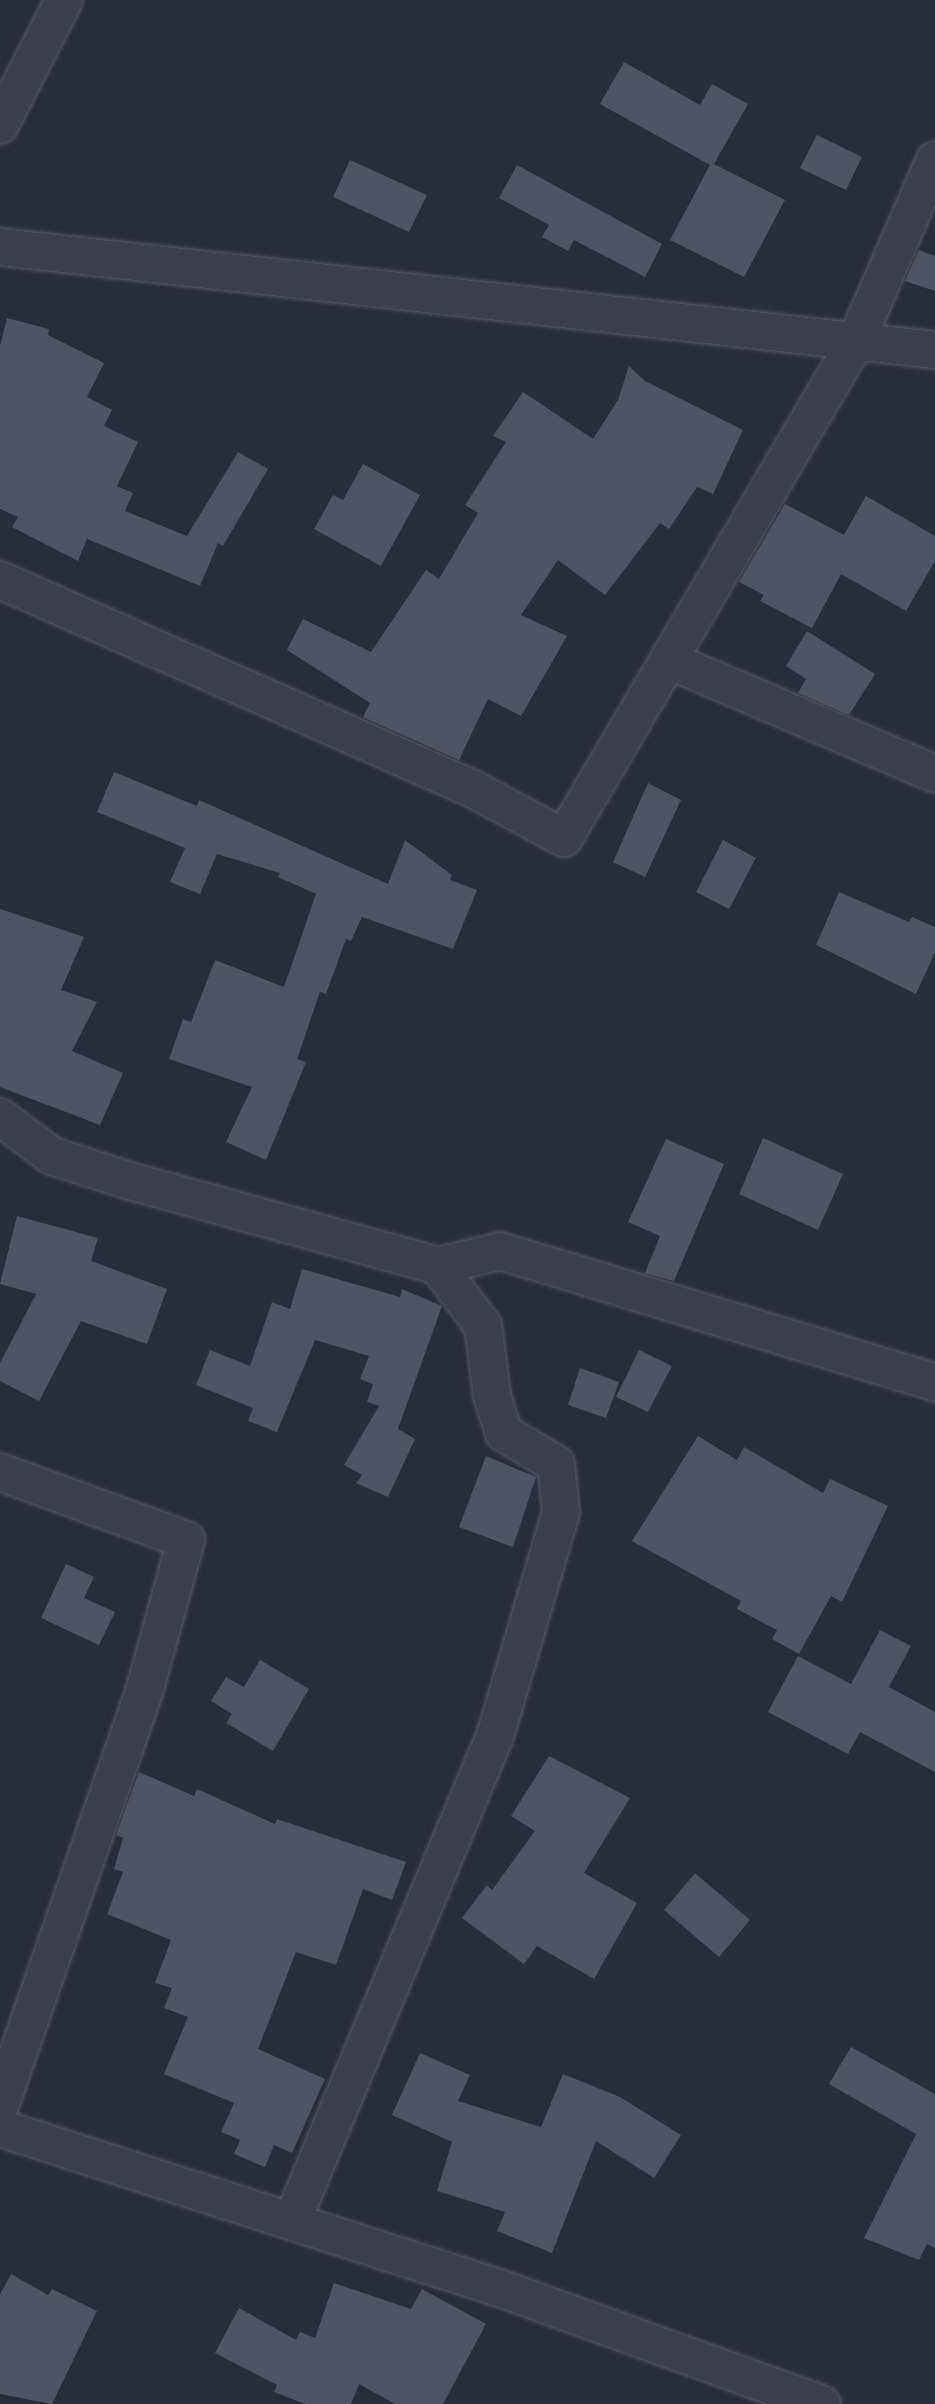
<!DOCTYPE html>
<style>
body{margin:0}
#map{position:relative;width:935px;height:2404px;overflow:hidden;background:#262d3c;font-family:"DejaVu Sans",sans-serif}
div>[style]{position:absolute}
.building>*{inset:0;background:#4c5565}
.roads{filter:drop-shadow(0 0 2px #555b67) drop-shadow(0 0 2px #555b67)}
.minor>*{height:36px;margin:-18px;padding:0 18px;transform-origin:18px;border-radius:18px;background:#3a404c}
span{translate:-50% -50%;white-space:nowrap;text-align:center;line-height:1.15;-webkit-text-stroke:8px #1f2531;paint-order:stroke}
</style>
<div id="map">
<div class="building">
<i style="clip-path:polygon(624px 62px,700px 105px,712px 84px,748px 104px,714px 164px,785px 200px,744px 277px,670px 240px,710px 165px,600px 104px)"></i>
<i style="clip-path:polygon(817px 135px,862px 157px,846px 190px,800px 168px)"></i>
<i style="clip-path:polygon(350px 160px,427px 195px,409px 232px,333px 197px)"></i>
<i style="clip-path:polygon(517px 165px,662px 244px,645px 277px,574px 240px,568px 251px,542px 237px,549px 225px,499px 198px)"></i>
<i style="clip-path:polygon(919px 250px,935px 256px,935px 291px,905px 281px)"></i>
<i style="clip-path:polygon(7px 318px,49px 329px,48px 335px,104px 363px,87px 397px,112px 410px,104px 426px,138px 442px,117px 486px,133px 493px,125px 511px,187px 536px,238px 452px,268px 469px,223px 546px,218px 543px,200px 586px,87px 539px,78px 561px,12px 527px,18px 517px,0 509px,0 346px)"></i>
<i style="clip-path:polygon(629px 366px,645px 381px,743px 430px,713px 494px,697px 487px,669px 529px,660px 523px,605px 595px,558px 560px,521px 615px,567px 636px,521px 716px,488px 699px,459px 760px,363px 717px,370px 703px,287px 650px,303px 619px,371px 652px,426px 570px,439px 579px,478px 513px,465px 505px,506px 442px,493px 436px,523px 392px,593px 439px,618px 400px)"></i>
<i style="clip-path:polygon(363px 464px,420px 495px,381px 566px,314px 529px,333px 495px,343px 500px)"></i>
<i style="clip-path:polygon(866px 496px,935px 536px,935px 561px,906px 611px,841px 574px,812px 628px,760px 601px,764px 595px,739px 582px,785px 504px,844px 535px)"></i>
<i style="clip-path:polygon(807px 631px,875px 674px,849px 715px,798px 693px,806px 679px,786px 666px)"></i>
<i style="clip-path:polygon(114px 772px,197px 806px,199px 800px,388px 884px,405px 840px,452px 875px,450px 880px,477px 890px,453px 949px,362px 917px,351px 941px,346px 939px,326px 994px,320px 992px,297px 1059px,306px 1062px,266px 1160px,226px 1142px,252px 1087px,169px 1059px,183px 1019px,191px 1022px,215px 960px,284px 987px,316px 894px,278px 877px,280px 873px,217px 854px,200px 894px,170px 882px,185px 848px,97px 812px)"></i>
<i style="clip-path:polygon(648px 783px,681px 800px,645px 877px,613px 862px)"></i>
<i style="clip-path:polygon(723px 840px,756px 858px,729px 909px,696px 892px)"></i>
<i style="clip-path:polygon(839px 892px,909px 922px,912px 917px,935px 927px,935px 952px,916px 994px,816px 945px)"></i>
<i style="clip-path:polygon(0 909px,84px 937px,61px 990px,97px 1002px,72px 1051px,123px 1073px,100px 1125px,0 1087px)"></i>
<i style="clip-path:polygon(763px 1138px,843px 1174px,818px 1230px,739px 1194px)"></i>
<i style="clip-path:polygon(666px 1139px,724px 1164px,674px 1281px,645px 1273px,660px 1236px,628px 1222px)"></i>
<i style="clip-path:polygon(17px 1216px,98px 1238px,91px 1261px,167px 1289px,147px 1344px,81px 1321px,39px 1401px,0 1381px,0 1363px,36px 1294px,0 1284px)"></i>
<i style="clip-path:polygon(302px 1269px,400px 1297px,402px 1289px,442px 1306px,398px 1429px,415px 1439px,388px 1497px,356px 1483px,362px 1475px,344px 1465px,379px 1406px,367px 1402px,373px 1384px,360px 1379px,369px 1356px,315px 1340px,277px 1432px,248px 1421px,253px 1408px,196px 1385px,210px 1350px,250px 1366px,272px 1302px,290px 1309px)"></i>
<i style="clip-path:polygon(639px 1350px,672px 1366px,648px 1412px,616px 1397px)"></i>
<i style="clip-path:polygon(580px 1368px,619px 1382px,606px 1418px,568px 1405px)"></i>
<i style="clip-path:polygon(698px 1436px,737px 1460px,744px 1447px,823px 1493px,830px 1479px,888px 1506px,842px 1602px,831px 1596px,799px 1654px,772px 1639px,777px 1630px,737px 1609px,741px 1601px,632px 1541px)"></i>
<i style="clip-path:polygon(486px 1456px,536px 1477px,513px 1547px,459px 1527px)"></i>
<i style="clip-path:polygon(66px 1564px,94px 1577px,84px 1598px,115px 1612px,99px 1645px,41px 1618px)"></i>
<i style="clip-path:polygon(880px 1630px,911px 1646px,889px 1687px,935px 1712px,935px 1772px,860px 1732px,848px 1754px,768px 1712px,798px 1656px,851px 1684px)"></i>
<i style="clip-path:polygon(260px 1660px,309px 1689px,273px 1751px,226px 1723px,232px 1714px,211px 1701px,226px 1677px,244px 1687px)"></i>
<i style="clip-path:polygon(549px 1756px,630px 1798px,584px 1873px,637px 1903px,594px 1979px,537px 1946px,524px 1964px,462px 1918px,487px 1885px,492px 1890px,535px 1831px,511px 1816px)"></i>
<i style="clip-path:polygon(139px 1772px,194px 1796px,197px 1789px,275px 1824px,277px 1819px,406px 1862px,392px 1900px,363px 1889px,336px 1965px,296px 1952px,258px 2049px,325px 2079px,292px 2153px,274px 2145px,265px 2167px,234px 2154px,240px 2140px,221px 2132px,234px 2103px,164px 2074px,188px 2017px,164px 2008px,172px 1988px,155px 1983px,171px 1940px,107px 1914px,123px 1872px,114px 1869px,123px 1838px,116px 1835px)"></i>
<i style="clip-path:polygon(695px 1873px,750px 1920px,719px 1957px,664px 1910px)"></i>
<i style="clip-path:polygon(851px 2047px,935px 2094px,935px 2248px,927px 2244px,919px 2260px,864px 2238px,916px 2134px,829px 2084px)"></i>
<i style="clip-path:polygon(420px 2053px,470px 2075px,458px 2101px,541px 2127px,563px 2074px,620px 2097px,681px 2135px,654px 2178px,596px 2141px,552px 2253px,497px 2231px,505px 2212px,437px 2191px,452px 2142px,392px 2115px)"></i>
<i style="clip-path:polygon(11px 2274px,48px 2295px,52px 2289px,97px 2311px,52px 2404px,0 2394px,0 2294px)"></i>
<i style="clip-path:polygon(334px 2283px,411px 2309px,422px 2289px,486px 2324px,443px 2404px,395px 2404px,359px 2384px,351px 2404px,305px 2404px,274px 2392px,277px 2385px,215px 2353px,239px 2308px,296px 2340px,300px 2332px,315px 2338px)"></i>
</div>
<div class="roads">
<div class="minor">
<i style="left:0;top:125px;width:140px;rotate:-62.9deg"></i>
<i style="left:0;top:247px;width:941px;rotate:6.29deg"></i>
<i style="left:0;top:580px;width:517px;rotate:23.84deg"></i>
<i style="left:473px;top:789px;width:103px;rotate:28.3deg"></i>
<i style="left:564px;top:838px;width:579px;rotate:-59.58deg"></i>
<i style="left:857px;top:339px;width:195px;rotate:-66.5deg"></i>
<i style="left:668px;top:660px;width:290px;rotate:23.1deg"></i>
<i style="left:0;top:1117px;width:65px;rotate:36.9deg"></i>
<i style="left:52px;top:1156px;width:82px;rotate:17.8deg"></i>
<i style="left:130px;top:1181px;width:320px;rotate:15.4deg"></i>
<i style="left:438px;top:1266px;width:64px;rotate:-13.6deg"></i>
<i style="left:500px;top:1251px;width:454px;rotate:16.8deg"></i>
<i style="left:0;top:1472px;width:198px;rotate:20.1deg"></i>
<i style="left:186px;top:1540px;width:155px;rotate:105.4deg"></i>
<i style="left:145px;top:1689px;width:441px;rotate:109.2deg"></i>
<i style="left:0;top:2128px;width:524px;rotate:17.78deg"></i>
<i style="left:499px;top:2288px;width:343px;rotate:19.8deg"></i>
<i style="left:292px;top:2221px;width:529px;rotate:-67.31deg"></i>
<i style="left:496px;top:1733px;width:230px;rotate:-73.6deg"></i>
<i style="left:561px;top:1512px;width:48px;rotate:-95.9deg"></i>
<i style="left:556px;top:1464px;width:61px;rotate:-149.2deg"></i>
<i style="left:504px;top:1433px;width:40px;rotate:-108deg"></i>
<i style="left:492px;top:1395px;width:70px;rotate:-97.4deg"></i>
<i style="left:483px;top:1326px;width:75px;rotate:-126.9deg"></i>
</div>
</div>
</div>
